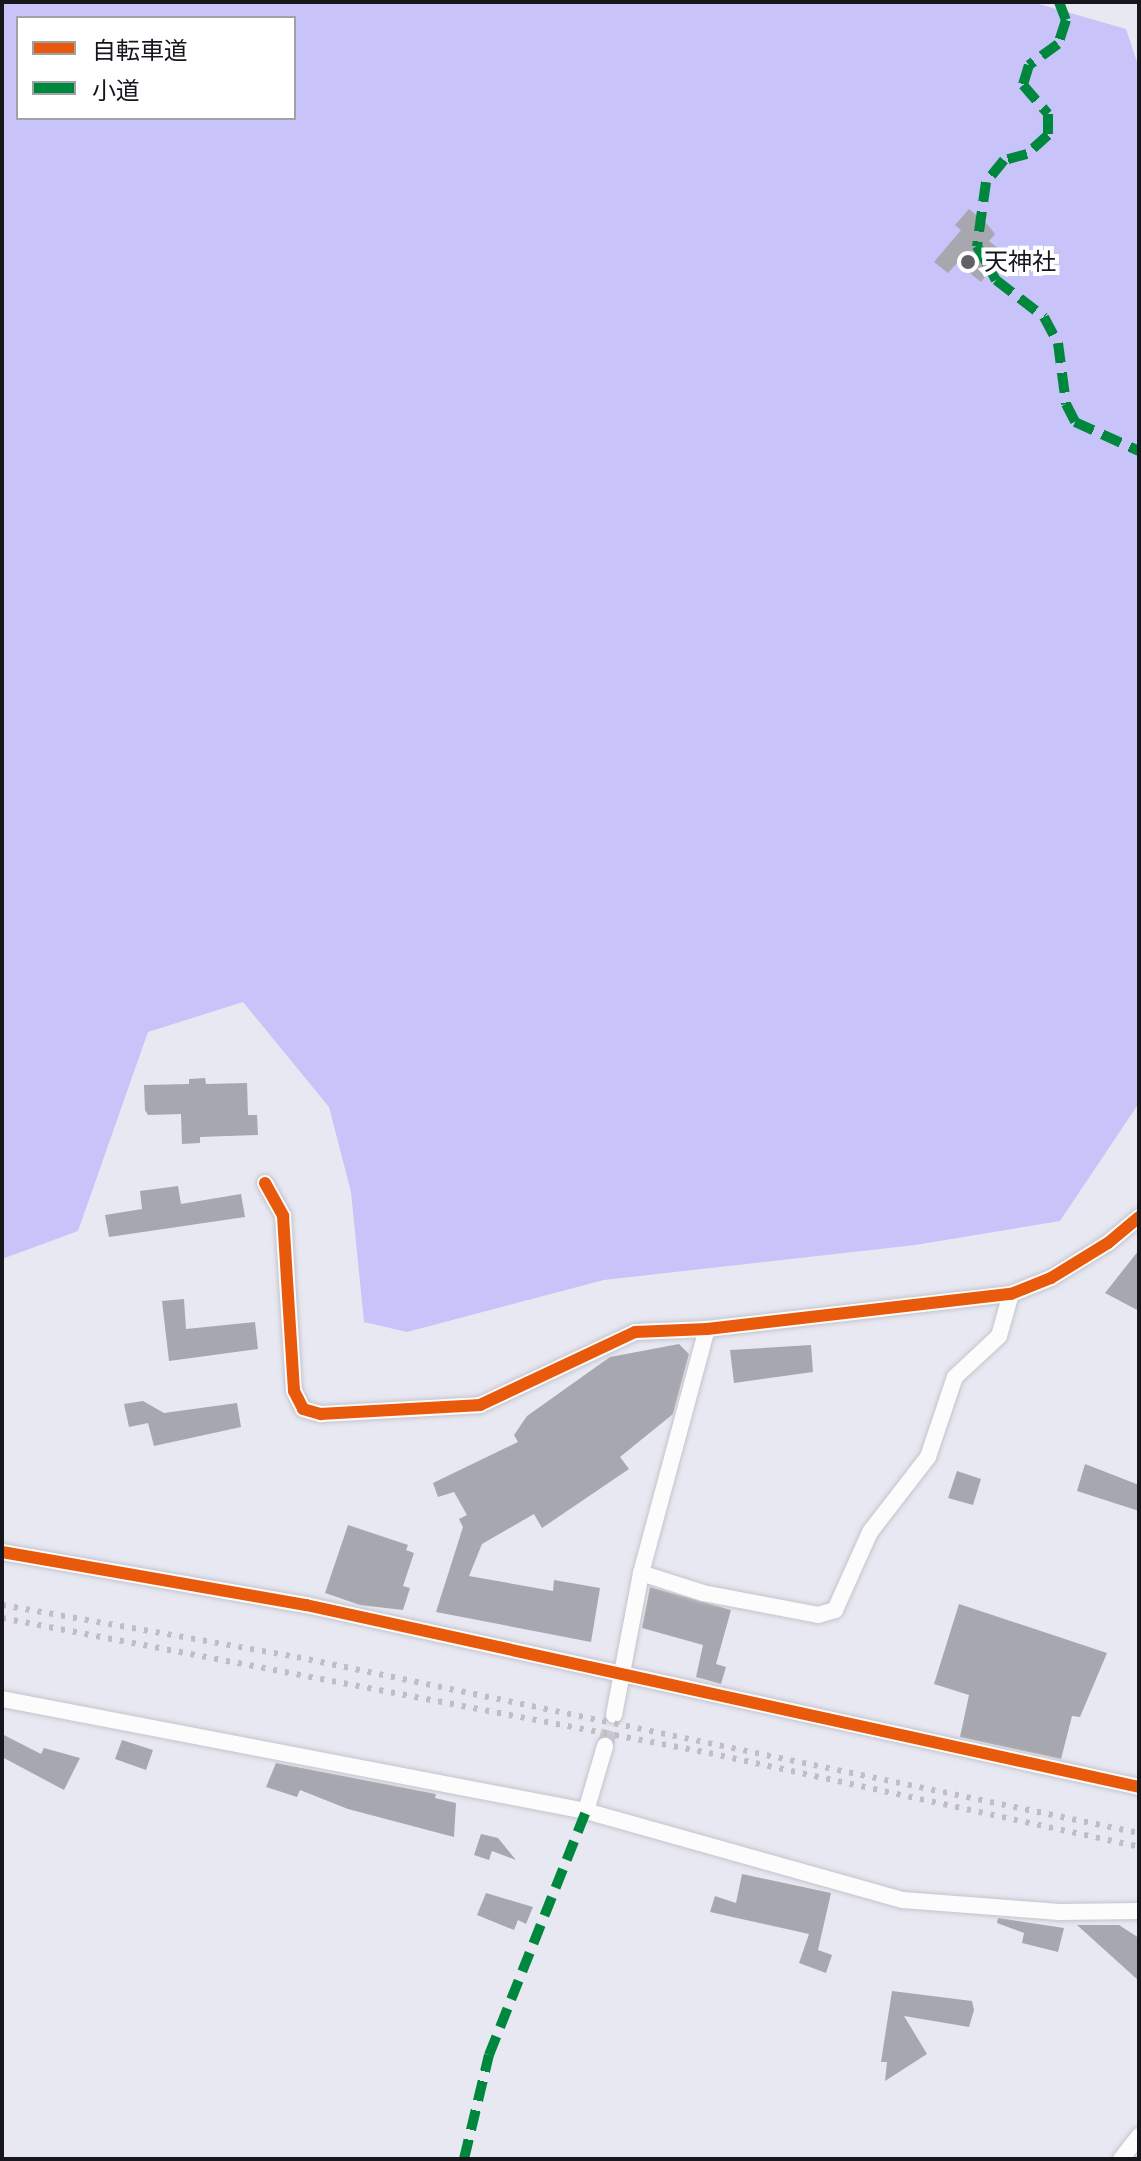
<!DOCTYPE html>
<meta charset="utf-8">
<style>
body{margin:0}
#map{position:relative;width:1141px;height:2161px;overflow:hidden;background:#e8e8f3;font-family:"Public Sans","Noto Sans JP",sans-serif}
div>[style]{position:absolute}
.forest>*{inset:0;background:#c8c3f9}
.building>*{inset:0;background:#a7a7af}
.minor-tunnel>*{height:16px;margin-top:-8px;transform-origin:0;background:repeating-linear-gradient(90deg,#c9c8d3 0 16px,transparent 0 24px)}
.roads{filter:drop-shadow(0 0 2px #c4c4cc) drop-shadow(0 0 2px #c4c4cc)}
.minor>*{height:16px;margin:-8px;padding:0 8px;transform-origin:8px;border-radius:8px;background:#fcfcfd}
.rail>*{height:6px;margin-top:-3px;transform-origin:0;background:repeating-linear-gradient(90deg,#bfbfc2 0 4px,transparent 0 12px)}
.quiet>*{height:10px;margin-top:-5px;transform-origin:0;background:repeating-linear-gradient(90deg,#00873e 0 20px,transparent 0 30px)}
.cycleway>*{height:12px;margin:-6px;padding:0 6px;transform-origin:6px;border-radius:6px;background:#e8590c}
.dots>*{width:22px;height:22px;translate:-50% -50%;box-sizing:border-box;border:4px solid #fff;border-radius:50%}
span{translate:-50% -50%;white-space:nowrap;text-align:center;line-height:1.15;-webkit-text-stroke:8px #fff;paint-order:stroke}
.poi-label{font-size:24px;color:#17161d}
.left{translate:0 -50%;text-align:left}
.frame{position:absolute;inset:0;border:4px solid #17161d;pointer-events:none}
.legend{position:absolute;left:16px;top:16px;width:280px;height:104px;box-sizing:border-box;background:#fff;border:2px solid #a2a2a5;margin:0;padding:10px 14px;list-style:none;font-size:24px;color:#17161d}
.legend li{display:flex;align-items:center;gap:16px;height:40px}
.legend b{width:40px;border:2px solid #a2a2a5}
</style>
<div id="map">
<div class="forest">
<i style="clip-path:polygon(evenodd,2px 2px,1032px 2px,1126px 29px,1139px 68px,1139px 1103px,1060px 1221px,915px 1245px,604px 1280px,407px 1332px,364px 1322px,351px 1192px,329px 1107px,243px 1002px,148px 1032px,78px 1231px,2px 1259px,2px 2px,18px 18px,294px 18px,294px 118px,18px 118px,18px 18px)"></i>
</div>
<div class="building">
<i style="clip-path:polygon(969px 209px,987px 224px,995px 234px,989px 241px,1004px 253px,981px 282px,957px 263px,948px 273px,934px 262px,961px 230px,955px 225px)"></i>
<i style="clip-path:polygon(205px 1078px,206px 1084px,247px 1083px,248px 1115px,257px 1115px,258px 1135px,200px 1137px,200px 1143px,182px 1144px,181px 1114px,148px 1115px,145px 1110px,144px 1085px,189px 1084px,189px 1079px)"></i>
<i style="clip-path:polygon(178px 1186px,181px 1204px,241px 1194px,245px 1217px,109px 1237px,105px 1215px,142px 1209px,140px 1191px)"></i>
<i style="clip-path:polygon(1139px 1250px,1139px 1311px,1105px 1293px)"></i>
<i style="clip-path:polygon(184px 1299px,186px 1329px,255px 1322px,258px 1349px,169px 1361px,162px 1301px)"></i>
<i style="clip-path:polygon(679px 1344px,689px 1354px,673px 1414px,620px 1457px,629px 1469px,542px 1528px,534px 1514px,482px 1544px,469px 1576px,553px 1591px,554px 1580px,600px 1588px,591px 1642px,436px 1612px,463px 1527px,459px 1519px,467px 1515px,454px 1492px,438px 1497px,433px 1483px,518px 1442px,514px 1435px,527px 1416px,610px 1357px)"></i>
<i style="clip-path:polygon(811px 1345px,813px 1372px,734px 1383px,730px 1350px)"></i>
<i style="clip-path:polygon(143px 1401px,164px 1413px,237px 1403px,241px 1427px,154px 1446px,148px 1423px,129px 1427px,124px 1404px)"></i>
<i style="clip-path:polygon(1085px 1464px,1139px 1485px,1139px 1511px,1077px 1491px)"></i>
<i style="clip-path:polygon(957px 1471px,981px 1479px,973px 1505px,948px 1498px)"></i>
<i style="clip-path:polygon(348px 1525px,408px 1545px,406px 1550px,414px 1553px,403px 1586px,410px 1588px,403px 1610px,360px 1605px,325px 1593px)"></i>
<i style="clip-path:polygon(650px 1587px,731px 1610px,716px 1664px,726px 1667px,721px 1684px,696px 1677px,703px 1645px,642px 1628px)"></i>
<i style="clip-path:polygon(959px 1604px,1107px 1653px,1080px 1717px,1072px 1716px,1061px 1759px,960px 1737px,969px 1695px,934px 1684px)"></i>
<i style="clip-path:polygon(2px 1734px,41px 1754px,44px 1748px,80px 1758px,64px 1790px,2px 1757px)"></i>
<i style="clip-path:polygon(122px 1740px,153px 1750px,146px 1770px,115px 1759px)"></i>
<i style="clip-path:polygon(276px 1763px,436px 1794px,435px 1798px,456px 1803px,454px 1837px,348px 1809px,300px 1790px,297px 1797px,266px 1787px)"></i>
<i style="clip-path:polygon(481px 1834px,498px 1838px,516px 1860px,492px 1851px,489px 1860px,474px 1855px)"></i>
<i style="clip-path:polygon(742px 1874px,831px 1893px,818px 1950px,832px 1955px,826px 1973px,799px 1963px,809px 1934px,710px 1912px,715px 1896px,736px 1903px)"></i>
<i style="clip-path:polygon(486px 1893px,533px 1907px,526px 1924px,518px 1920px,514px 1930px,477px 1915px)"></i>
<i style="clip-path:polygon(998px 1918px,1064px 1928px,1058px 1952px,1022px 1943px,1024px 1933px,997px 1923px)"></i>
<i style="clip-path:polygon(1077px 1925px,1119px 1925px,1139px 1938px,1139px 1981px)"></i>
<i style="clip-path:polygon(892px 1991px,972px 2001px,974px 2010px,969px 2027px,904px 2016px,927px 2054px,885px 2081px,887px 2062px,881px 2062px)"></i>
</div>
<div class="minor-tunnel">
<i style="left:605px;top:1746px;width:32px;rotate:-74deg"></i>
</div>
<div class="roads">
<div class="minor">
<i style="left:265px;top:1183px;width:38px;rotate:61deg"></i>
<i style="left:283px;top:1216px;width:175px;rotate:86.4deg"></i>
<i style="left:294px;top:1391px;width:20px;rotate:63deg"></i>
<i style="left:303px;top:1409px;width:19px;rotate:16deg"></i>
<i style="left:321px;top:1414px;width:159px;rotate:-3.2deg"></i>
<i style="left:480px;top:1405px;width:171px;rotate:-25.2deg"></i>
<i style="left:635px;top:1332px;width:72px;rotate:-2.4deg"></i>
<i style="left:707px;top:1329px;width:306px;rotate:-6.6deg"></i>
<i style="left:1011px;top:1294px;width:43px;rotate:-21.8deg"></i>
<i style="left:1051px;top:1278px;width:67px;rotate:-31.6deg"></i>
<i style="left:1108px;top:1243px;width:40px;rotate:-40deg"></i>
<i style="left:2px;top:1552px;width:309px;rotate:9.9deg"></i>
<i style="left:306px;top:1605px;width:853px;rotate:12.32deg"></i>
<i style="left:641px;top:1573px;width:65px;rotate:17.9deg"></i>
<i style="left:703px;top:1593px;width:117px;rotate:10.8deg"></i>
<i style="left:818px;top:1615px;width:18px;rotate:-16deg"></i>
<i style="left:835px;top:1610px;width:85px;rotate:-65.8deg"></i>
<i style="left:870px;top:1532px;width:95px;rotate:-52.3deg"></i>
<i style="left:928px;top:1457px;width:84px;rotate:-71.4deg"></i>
<i style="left:955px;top:1377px;width:60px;rotate:-43deg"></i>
<i style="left:999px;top:1336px;width:44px;rotate:-74.1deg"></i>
<i style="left:2px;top:1699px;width:595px;rotate:10.86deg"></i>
<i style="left:586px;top:1811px;width:329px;rotate:15.7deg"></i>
<i style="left:903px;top:1900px;width:157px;rotate:4.4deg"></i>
<i style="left:1060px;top:1912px;width:79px;rotate:-0.7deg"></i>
<i style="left:614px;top:1715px;width:145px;rotate:-79.2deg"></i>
<i style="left:641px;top:1573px;width:253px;rotate:-74.9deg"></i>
<i style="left:586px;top:1811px;width:68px;rotate:-73.7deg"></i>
<i style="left:1121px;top:2159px;width:29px;rotate:-52deg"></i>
</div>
</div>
<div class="rail">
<i style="left:2px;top:1605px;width:300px;rotate:10deg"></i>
<i style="left:297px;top:1657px;width:860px;rotate:11.81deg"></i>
<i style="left:2px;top:1618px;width:720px;rotate:10.81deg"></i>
<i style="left:709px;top:1753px;width:440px;rotate:12.3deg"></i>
</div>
<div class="quiet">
<i style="left:1059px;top:2px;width:19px;rotate:69deg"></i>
<i style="left:1066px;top:20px;width:25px;rotate:108deg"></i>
<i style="left:1058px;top:44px;width:36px;rotate:144deg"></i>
<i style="left:1029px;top:65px;width:21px;rotate:107deg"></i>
<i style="left:1023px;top:85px;width:38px;rotate:49deg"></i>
<i style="left:1048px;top:114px;width:21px;rotate:90deg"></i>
<i style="left:1048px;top:135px;width:28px;rotate:138deg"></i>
<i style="left:1027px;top:154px;width:24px;rotate:165deg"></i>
<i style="left:1004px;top:160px;width:28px;rotate:129deg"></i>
<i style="left:986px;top:182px;width:65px;rotate:98deg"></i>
<i style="left:977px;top:246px;width:39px;rotate:61deg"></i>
<i style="left:996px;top:280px;width:61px;rotate:37.6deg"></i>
<i style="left:1044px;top:317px;width:30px;rotate:62deg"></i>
<i style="left:1058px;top:343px;width:62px;rotate:82.5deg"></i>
<i style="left:1066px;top:404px;width:20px;rotate:63deg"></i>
<i style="left:1075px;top:422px;width:70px;rotate:24.4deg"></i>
<i style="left:464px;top:2159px;width:107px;rotate:-76.5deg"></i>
<i style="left:489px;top:2055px;width:263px;rotate:-68.3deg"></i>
</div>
<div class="cycleway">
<i style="left:265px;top:1183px;width:38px;rotate:61deg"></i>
<i style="left:283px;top:1216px;width:175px;rotate:86.4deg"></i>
<i style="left:294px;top:1391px;width:20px;rotate:63deg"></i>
<i style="left:303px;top:1409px;width:19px;rotate:16deg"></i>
<i style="left:321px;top:1414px;width:159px;rotate:-3.2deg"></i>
<i style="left:480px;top:1405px;width:171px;rotate:-25.2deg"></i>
<i style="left:635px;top:1332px;width:72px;rotate:-2.4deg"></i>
<i style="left:707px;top:1329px;width:306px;rotate:-6.6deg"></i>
<i style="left:1011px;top:1294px;width:43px;rotate:-21.8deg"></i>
<i style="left:1051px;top:1278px;width:67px;rotate:-31.6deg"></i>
<i style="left:1108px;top:1243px;width:40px;rotate:-40deg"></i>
<i style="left:2px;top:1552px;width:309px;rotate:9.9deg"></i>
<i style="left:306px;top:1605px;width:853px;rotate:12.32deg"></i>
</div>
<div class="dots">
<i style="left:968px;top:262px;background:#606068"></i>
</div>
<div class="poi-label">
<span class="left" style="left:984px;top:262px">天神社</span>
</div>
<div class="frame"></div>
<ul class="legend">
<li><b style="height:10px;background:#e8590c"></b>自転車道</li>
<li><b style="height:10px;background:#00873e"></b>小道</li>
</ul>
</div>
